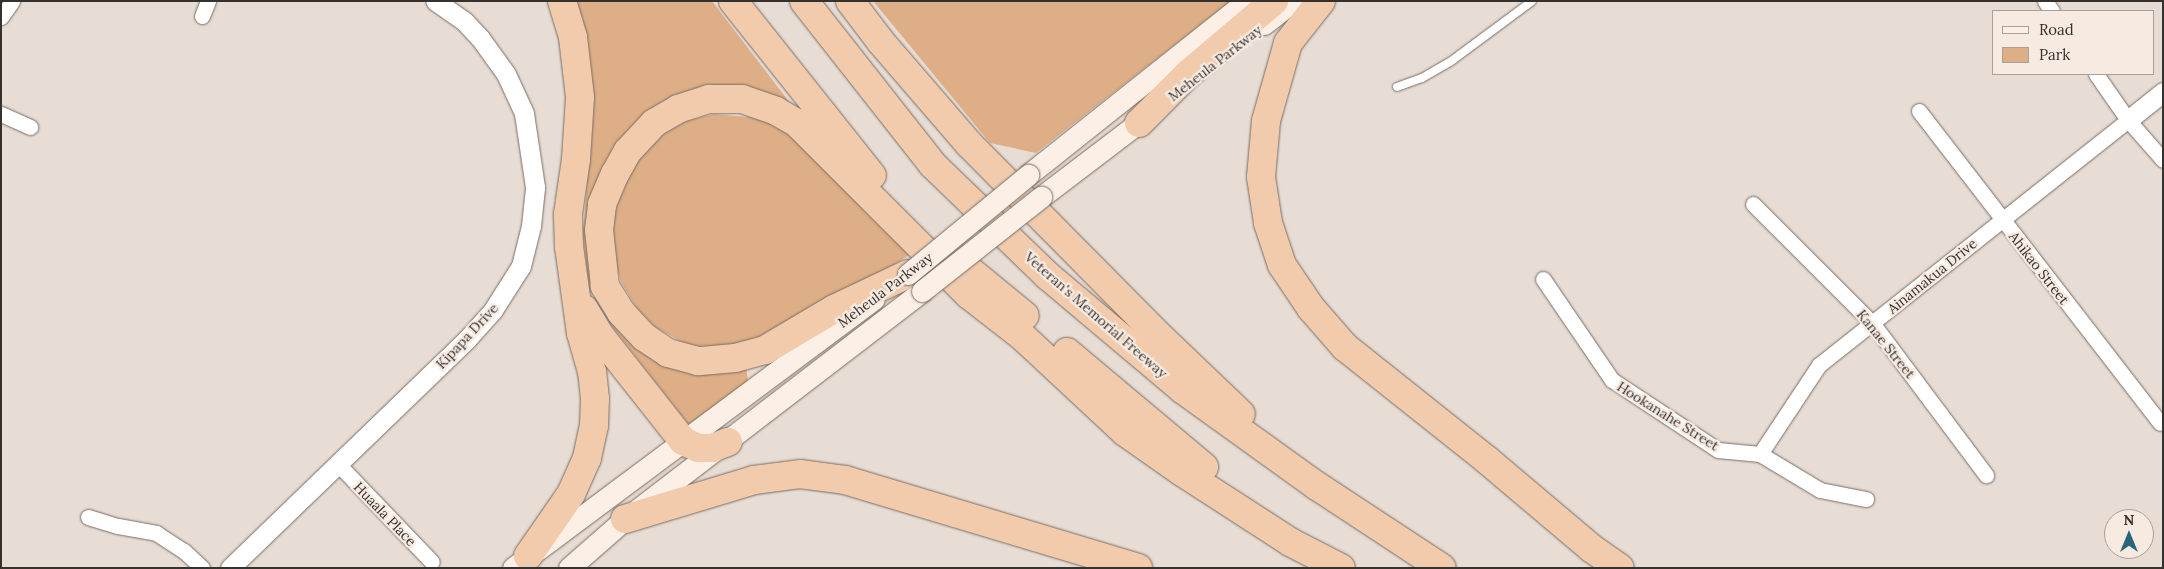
<!DOCTYPE html>
<style>
body{margin:0}
#map{position:relative;width:2164px;height:569px;overflow:hidden;background:#e8ddd4;font-family:Lora,serif}
div>[style]{position:absolute}
.green>*{inset:0;background:#deae86}
.roads{filter:drop-shadow(0 0 1px #776d65) drop-shadow(0 0 1px #776d65)}
.service>*{height:8px;margin:-4px;padding:0 4px;transform-origin:4px;border-radius:4px;background:#fff}
.minor>*{height:15px;margin:-7.5px;padding:0 7.5px;transform-origin:7.5px;border-radius:7.5px;background:#fff}
.tertiary>*{height:19px;margin:-9.5px;padding:0 9.5px;transform-origin:9.5px;border-radius:9.5px;background:#fff}
.secondary>*{height:21px;margin:-10.5px;padding:0 10.5px;transform-origin:10.5px;border-radius:10.5px;background:#fbefe6}
.motorway>*{height:28px;margin:-14px;padding:0 14px;transform-origin:14px;border-radius:14px;background:#f2cbac}
.bridges{filter:drop-shadow(0 0 1px #776d65) drop-shadow(0 0 1px #776d65)}
.secondary-bridge>*{height:21px;margin:-10.5px;padding:0 10.5px;transform-origin:10.5px;border-radius:10.5px;background:#fbefe6}
span{translate:-50% -50%;white-space:nowrap;text-align:center;line-height:1.15;-webkit-text-stroke:4.5px #f6eae1;paint-order:stroke}
.street-label{font-size:14px;color:#35312e}
.frame{position:absolute;inset:0;border:2px solid #35312e;pointer-events:none}
.legend{position:absolute;left:1992px;top:10px;width:162px;height:65px;box-sizing:border-box;background:#f6eae1;border:1px solid #a9a099;margin:0;padding:6px 9px;list-style:none;font-size:15px;color:#35312e}
.legend li{display:flex;align-items:center;gap:10px;height:25px}
.legend b{width:25px;border:1px solid #a9a099}
.north{position:absolute;left:2104px;top:509px;width:50px;height:50px;box-sizing:border-box;background:#f6eae1;border:1px solid #a9a099;border-radius:50%;rotate:0deg;font-size:14px;font-weight:700;line-height:20px;text-align:center;color:#35312e}
.north::after{content:'';display:block;margin:auto;width:18px;height:22px;background:#28647c;clip-path:polygon(50% 0,100% 100%,50% 72%,0 100%)}
</style>
<div id="map">
<div class="green">
<i style="clip-path:polygon(572px 1px,712px 1px,800px 116px,716px 90px,597px 185px,617px 326px,746px 366px,748px 381px,689px 425px,610px 324px,588px 279px,583px 237px,590px 133px)"></i>
<i style="clip-path:polygon(873px 1px,1231px 1px,1036px 153px,990px 143px)"></i>
<i style="clip-path:polygon(714px 114px,758px 118px,785px 130px,860px 202px,863px 210px,909px 255px,777px 339px,732px 354px,691px 347px,655px 327px,638px 310px,621px 282px,612px 248px,613px 213px,634px 163px,660px 136px,686px 121px)"></i>
</div>
<div class="roads">
<div class="service">
<i style="left:1397px;top:87px;width:27px;rotate:-20deg"></i>
<i style="left:1422px;top:78px;width:32px;rotate:-30deg"></i>
<i style="left:1450px;top:62px;width:102px;rotate:-36.6deg"></i>
</div>
<div class="minor">
<i style="left:2045px;top:1px;width:12px;rotate:55deg"></i>
<i style="left:202px;top:16px;width:16px;rotate:-68deg"></i>
<i style="left:1px;top:17px;width:19px;rotate:-55deg"></i>
<i style="left:2096px;top:74px;width:56px;rotate:55.2deg"></i>
<i style="left:2128px;top:120px;width:53px;rotate:48.8deg"></i>
<i style="left:1919px;top:111px;width:394px;rotate:52.3deg"></i>
<i style="left:1px;top:114px;width:32px;rotate:24deg"></i>
<i style="left:1753px;top:204px;width:170px;rotate:45deg"></i>
<i style="left:1873px;top:324px;width:189px;rotate:53.2deg"></i>
<i style="left:1543px;top:279px;width:122px;rotate:55.7deg"></i>
<i style="left:1612px;top:380px;width:127px;rotate:33.4deg"></i>
<i style="left:1718px;top:450px;width:42px;rotate:5.4deg"></i>
<i style="left:1760px;top:454px;width:70px;rotate:31deg"></i>
<i style="left:1820px;top:490px;width:47px;rotate:11.1deg"></i>
<i style="left:1760px;top:454px;width:107px;rotate:-56.5deg"></i>
<i style="left:1819px;top:365px;width:394px;rotate:-38.4deg"></i>
<i style="left:339px;top:465px;width:134px;rotate:46.2deg"></i>
<i style="left:88px;top:517px;width:31px;rotate:17deg"></i>
<i style="left:118px;top:526px;width:39px;rotate:10deg"></i>
<i style="left:156px;top:533px;width:33px;rotate:33deg"></i>
<i style="left:184px;top:551px;width:25px;rotate:43deg"></i>
</div>
<div class="tertiary">
<i style="left:2128px;top:120px;width:45px;rotate:-38.7deg"></i>
<i style="left:230px;top:568px;width:331px;rotate:-44deg"></i>
<i style="left:468px;top:338px;width:38px;rotate:-48deg"></i>
<i style="left:493px;top:310px;width:52px;rotate:-57.5deg"></i>
<i style="left:521px;top:266px;width:41px;rotate:-76deg"></i>
<i style="left:531px;top:226px;width:39px;rotate:-84deg"></i>
<i style="left:535px;top:187px;width:75px;rotate:-98.5deg"></i>
<i style="left:524px;top:113px;width:43px;rotate:-114.8deg"></i>
<i style="left:506px;top:74px;width:44px;rotate:-125.8deg"></i>
<i style="left:480px;top:38px;width:23px;rotate:-133deg"></i>
<i style="left:464px;top:21px;width:35px;rotate:-145deg"></i>
</div>
<div class="secondary">
<i style="left:1264px;top:24px;width:37px;rotate:-38deg"></i>
<i style="left:1028px;top:175px;width:280px;rotate:-38.5deg"></i>
<i style="left:1041px;top:197px;width:137px;rotate:-37.3deg"></i>
<i style="left:513px;top:568px;width:450px;rotate:-36.7deg"></i>
<i style="left:569px;top:568px;width:74px;rotate:-41.2deg"></i>
<i style="left:625px;top:519px;width:374px;rotate:-37.5deg"></i>
</div>
<div class="motorway">
<i style="left:733px;top:1px;width:223px;rotate:51.5deg"></i>
<i style="left:804px;top:1px;width:209px;rotate:51.8deg"></i>
<i style="left:933px;top:165px;width:160px;rotate:44deg"></i>
<i style="left:1048px;top:276px;width:175px;rotate:40.1deg"></i>
<i style="left:1182px;top:389px;width:166px;rotate:35.7deg"></i>
<i style="left:1317px;top:486px;width:149px;rotate:33.3deg"></i>
<i style="left:850px;top:1px;width:51px;rotate:52.9deg"></i>
<i style="left:881px;top:42px;width:135px;rotate:49.2deg"></i>
<i style="left:969px;top:144px;width:263px;rotate:45.3deg"></i>
<i style="left:1154px;top:331px;width:120px;rotate:43.7deg"></i>
<i style="left:1321px;top:1px;width:53px;rotate:128.2deg"></i>
<i style="left:1288px;top:43px;width:81px;rotate:105.8deg"></i>
<i style="left:1266px;top:121px;width:56px;rotate:95.1deg"></i>
<i style="left:1261px;top:177px;width:47px;rotate:81.3deg"></i>
<i style="left:1268px;top:223px;width:44px;rotate:71.6deg"></i>
<i style="left:1282px;top:265px;width:52px;rotate:56deg"></i>
<i style="left:1311px;top:308px;width:52px;rotate:48.9deg"></i>
<i style="left:1345px;top:347px;width:181px;rotate:38.5deg"></i>
<i style="left:1487px;top:460px;width:136px;rotate:40.2deg"></i>
<i style="left:1591px;top:548px;width:35px;rotate:35deg"></i>
<i style="left:1139px;top:123px;width:69px;rotate:-45deg"></i>
<i style="left:1188px;top:74px;width:113px;rotate:-40.3deg"></i>
<i style="left:952px;top:256px;width:94px;rotate:39.4deg"></i>
<i style="left:908px;top:274px;width:82px;rotate:154.7deg"></i>
<i style="left:834px;top:309px;width:80px;rotate:149.3deg"></i>
<i style="left:765px;top:350px;width:31px;rotate:165deg"></i>
<i style="left:735px;top:358px;width:37px;rotate:175deg"></i>
<i style="left:698px;top:361px;width:31px;rotate:-165deg"></i>
<i style="left:668px;top:353px;width:29px;rotate:-146deg"></i>
<i style="left:644px;top:337px;width:34px;rotate:-133deg"></i>
<i style="left:621px;top:312px;width:31px;rotate:-122deg"></i>
<i style="left:605px;top:286px;width:56px;rotate:-96.1deg"></i>
<i style="left:599px;top:230px;width:26px;rotate:-83deg"></i>
<i style="left:602px;top:204px;width:33px;rotate:-67deg"></i>
<i style="left:615px;top:174px;width:26px;rotate:-61deg"></i>
<i style="left:628px;top:151px;width:38px;rotate:-47deg"></i>
<i style="left:654px;top:123px;width:28px;rotate:-30deg"></i>
<i style="left:678px;top:109px;width:33px;rotate:-18deg"></i>
<i style="left:709px;top:99px;width:33px"></i>
<i style="left:742px;top:99px;width:36px;rotate:19deg"></i>
<i style="left:776px;top:111px;width:24px;rotate:30deg"></i>
<i style="left:797px;top:123px;width:243px;rotate:45deg"></i>
<i style="left:969px;top:295px;width:68px;rotate:37.9deg"></i>
<i style="left:1023px;top:337px;width:139px;rotate:43deg"></i>
<i style="left:1125px;top:432px;width:70px;rotate:35.1deg"></i>
<i style="left:1182px;top:472px;width:129px;rotate:32.9deg"></i>
<i style="left:1290px;top:542px;width:57px;rotate:27deg"></i>
<i style="left:584px;top:309px;width:33px;rotate:59deg"></i>
<i style="left:601px;top:337px;width:132px;rotate:51.7deg"></i>
<i style="left:683px;top:441px;width:17px;rotate:25deg"></i>
<i style="left:698px;top:448px;width:14px"></i>
<i style="left:712px;top:448px;width:17px;rotate:-21deg"></i>
<i style="left:1067px;top:352px;width:179px;rotate:40deg"></i>
<i style="left:625px;top:519px;width:135px;rotate:-16.8deg"></i>
<i style="left:754px;top:480px;width:46px;rotate:-7.4deg"></i>
<i style="left:800px;top:474px;width:45px;rotate:7.6deg"></i>
<i style="left:845px;top:480px;width:306px;rotate:16.7deg"></i>
<i style="left:528px;top:556px;width:75px;rotate:-55.3deg"></i>
<i style="left:571px;top:494px;width:39px;rotate:-66deg"></i>
<i style="left:587px;top:458px;width:33px;rotate:-78deg"></i>
<i style="left:594px;top:426px;width:27px;rotate:-88deg"></i>
<i style="left:595px;top:399px;width:27px;rotate:-96deg"></i>
<i style="left:592px;top:372px;width:41px;rotate:-105.8deg"></i>
<i style="left:581px;top:333px;width:87px;rotate:-97.9deg"></i>
<i style="left:569px;top:247px;width:33px;rotate:-92deg"></i>
<i style="left:568px;top:214px;width:56px;rotate:-81.7deg"></i>
<i style="left:576px;top:159px;width:62px;rotate:-86.3deg"></i>
<i style="left:580px;top:97px;width:60px;rotate:-96.7deg"></i>
<i style="left:573px;top:37px;width:38px;rotate:-107deg"></i>
</div>
</div>
<div class="bridges">
<div class="secondary-bridge">
<i style="left:908px;top:274px;width:156px;rotate:-39.5deg"></i>
<i style="left:922px;top:291px;width:152px;rotate:-38.3deg"></i>
</div>
</div>
<div class="street-label">
<span style="left:1215px;top:63px;rotate:-38deg">Meheula Parkway</span>
<span style="left:2039px;top:268px;rotate:52deg">Ahikao Street</span>
<span style="left:1932px;top:276px;rotate:-39deg">Ainamakua Drive</span>
<span style="left:885px;top:290px;rotate:-37deg">Meheula Parkway</span>
<span style="left:1096px;top:315px;rotate:41deg">Veteran's Memorial Freeway</span>
<span style="left:467px;top:336px;rotate:-47deg">Kipapa Drive</span>
<span style="left:1886px;top:344px;rotate:51deg">Kanae Street</span>
<span style="left:1668px;top:416px;rotate:32deg">Hookanahe Street</span>
<span style="left:385px;top:514px;rotate:46deg">Huaala Place</span>
</div>
<div class="frame"></div>
<ul class="legend">
<li><b style="height:6px;background:#fbefe6"></b>Road</li>
<li><b style="height:14px;background:#deae86"></b>Park</li>
</ul>
<div class="north">N</div>
</div>
